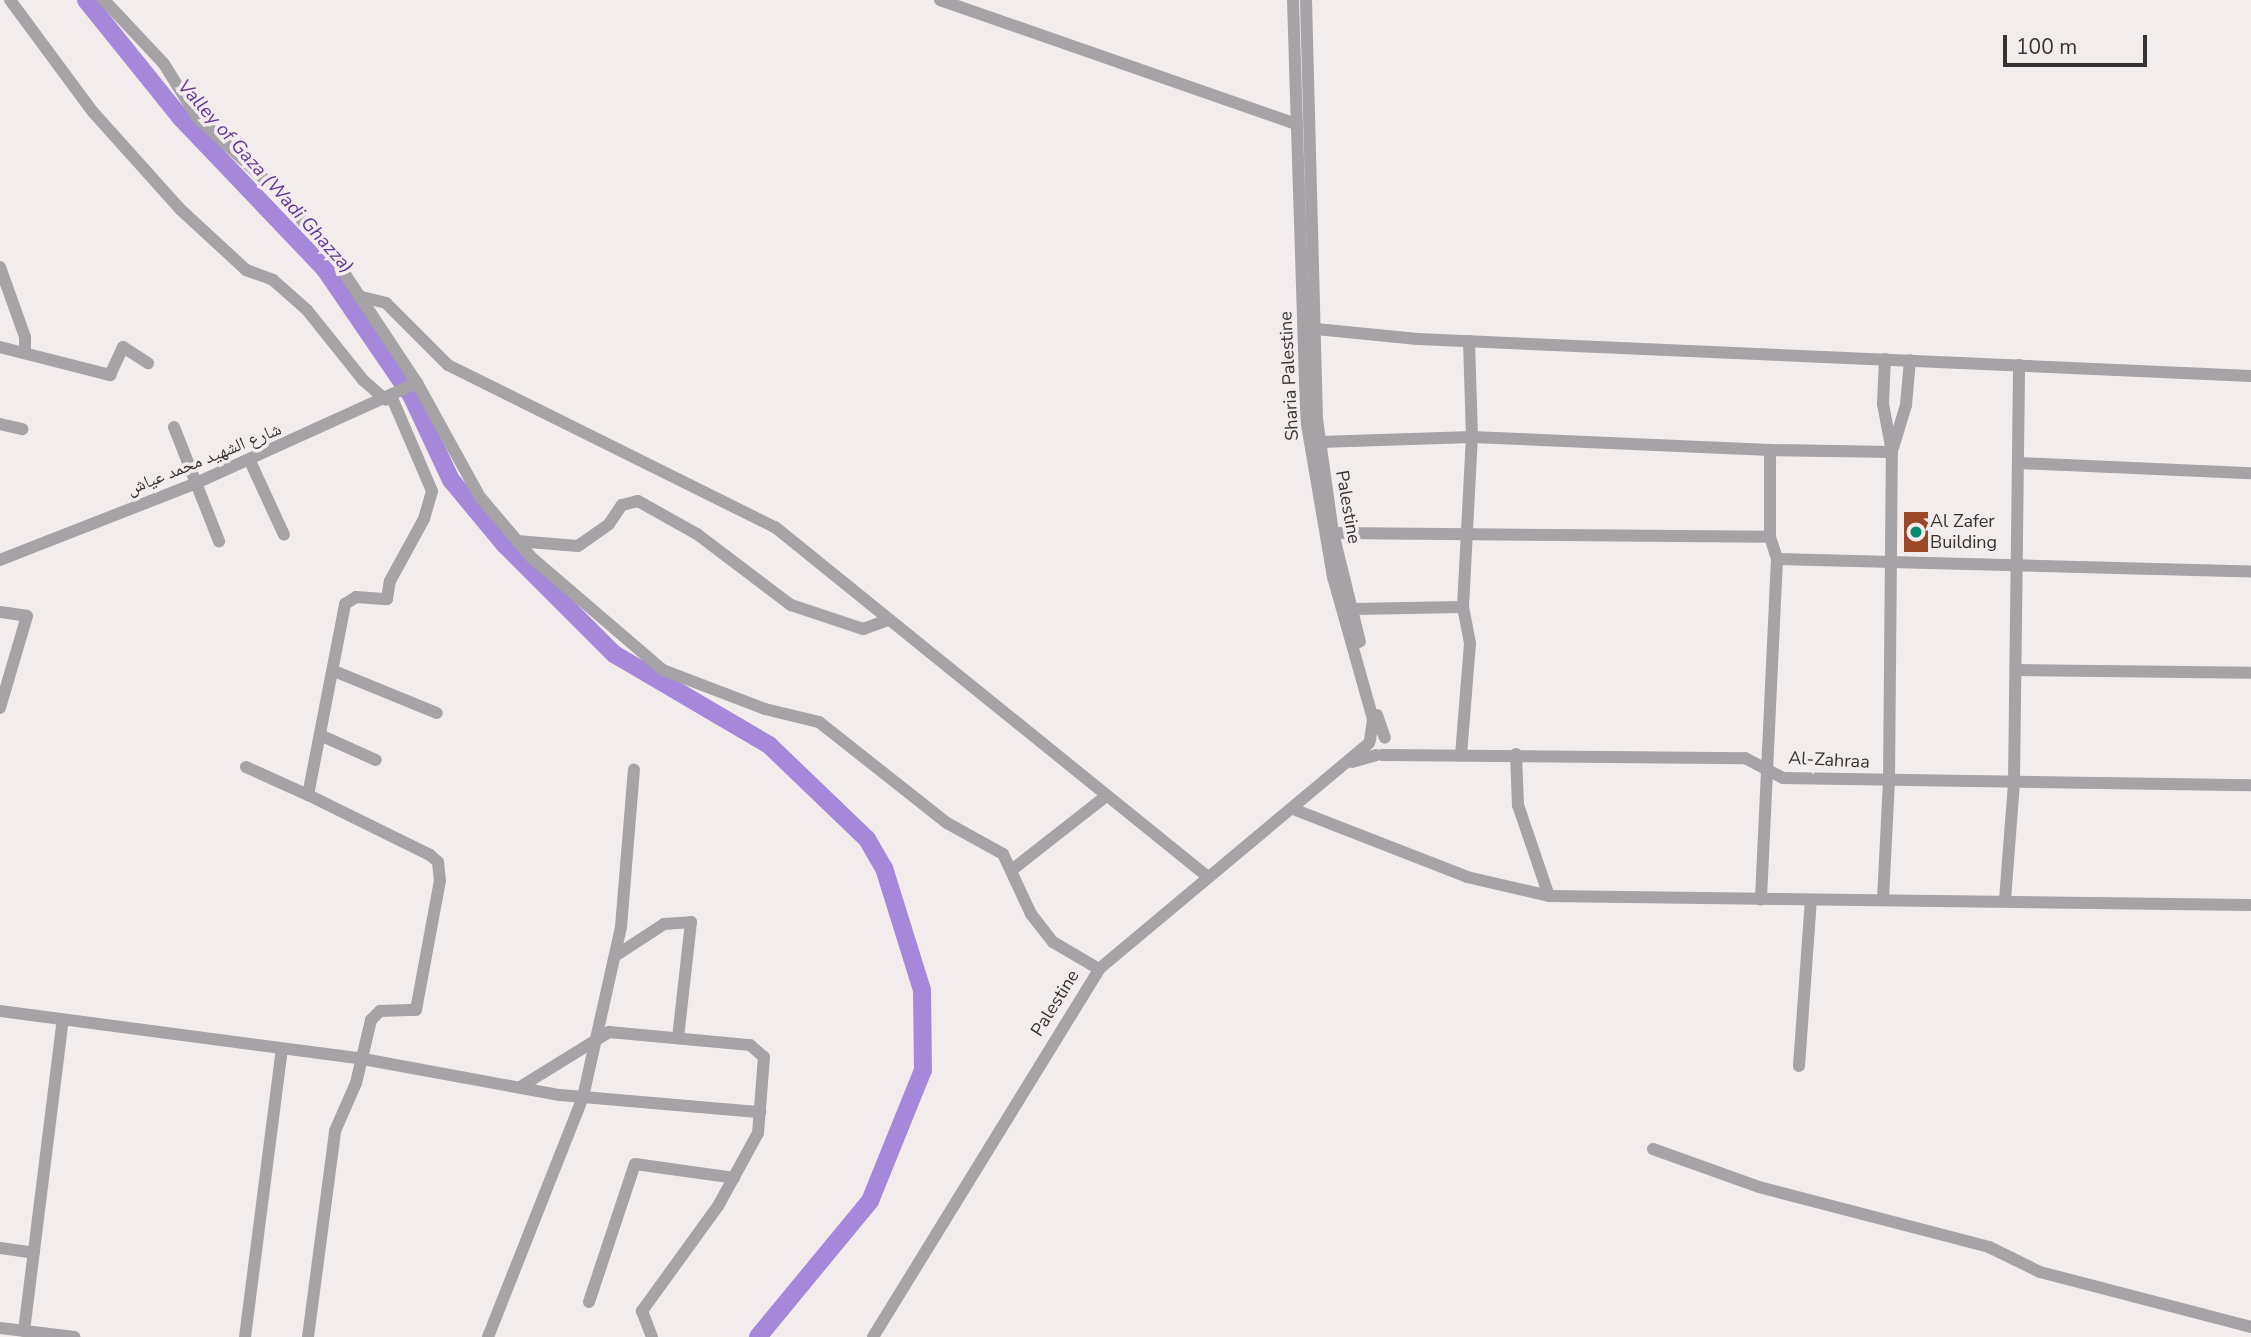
<!DOCTYPE html>
<meta charset="utf-8">
<style>
body{margin:0}
#map{position:relative;width:2251px;height:1337px;overflow:hidden;background:#f3eced;font-family:"Nunito Sans","Noto Naskh Arabic",sans-serif}
div>[style]{position:absolute}
.river>*{height:18px;margin:-9px;padding:0 9px;transform-origin:9px;border-radius:9px;background:#a688da}
.building>*{inset:0;background:#9d4829}
.minor>*{height:12px;margin:-6px;padding:0 6px;transform-origin:6px;border-radius:6px;background:#a5a3a5}
.dots>*{width:19px;height:19px;translate:-50% -50%;box-sizing:border-box;border:4px solid #f3eced;border-radius:50%}
span{translate:-50% -50%;white-space:nowrap;text-align:center;line-height:1.15;-webkit-text-stroke:7px #f3eced;paint-order:stroke}
.street-label{font-size:18px;color:#353333}
.poi-label{font-size:18px;color:#353333}
.left{translate:0 -50%;text-align:left}
.water-label{font-size:19px;color:#613898;font-style:italic}
.scale{position:absolute;left:2003px;top:35px;width:144px;height:32px;box-sizing:border-box;border:4px solid #353333;border-top:0;padding-left:9px;font-size:21px;line-height:24px;white-space:nowrap;color:#353333;-webkit-text-stroke:5px #f3eced;paint-order:stroke}
</style>
<div id="map">
<div class="river">
<i style="left:86px;top:0;width:150px;rotate:51.2deg"></i>
<i style="left:180px;top:117px;width:209px;rotate:46.4deg"></i>
<i style="left:324px;top:268px;width:154px;rotate:55.6deg"></i>
<i style="left:411px;top:395px;width:94px;rotate:64.8deg"></i>
<i style="left:451px;top:480px;width:85px;rotate:50.3deg"></i>
<i style="left:505px;top:545px;width:154px;rotate:45deg"></i>
<i style="left:614px;top:654px;width:180px;rotate:30.4deg"></i>
<i style="left:769px;top:745px;width:136px;rotate:43.8deg"></i>
<i style="left:867px;top:839px;width:34px;rotate:60deg"></i>
<i style="left:884px;top:868px;width:128px;rotate:72.7deg"></i>
<i style="left:922px;top:990px;width:80px;rotate:89.3deg"></i>
<i style="left:923px;top:1070px;width:141px;rotate:112deg"></i>
<i style="left:870px;top:1201px;width:176px;rotate:129.5deg"></i>
</div>
<div class="building">
<i style="clip-path:polygon(1904px 512px,1928px 512px,1928px 552px,1904px 552px)"></i>
</div>
<div class="minor">
<i style="left:10px;top:0;width:139px;rotate:53.5deg"></i>
<i style="left:93px;top:112px;width:130px;rotate:48.1deg"></i>
<i style="left:180px;top:209px;width:90px;rotate:42.7deg"></i>
<i style="left:246px;top:270px;width:29px;rotate:20deg"></i>
<i style="left:273px;top:280px;width:45px;rotate:41.4deg"></i>
<i style="left:307px;top:310px;width:90px;rotate:51.3deg"></i>
<i style="left:363px;top:380px;width:30px;rotate:41deg"></i>
<i style="left:104px;top:0;width:88px;rotate:46.8deg"></i>
<i style="left:164px;top:64px;width:62px;rotate:58.1deg"></i>
<i style="left:197px;top:117px;width:110px;rotate:42.8deg"></i>
<i style="left:278px;top:192px;width:88px;rotate:49.6deg"></i>
<i style="left:335px;top:259px;width:149px;rotate:56.5deg"></i>
<i style="left:417px;top:383px;width:130px;rotate:61.1deg"></i>
<i style="left:480px;top:497px;width:79px;rotate:49.6deg"></i>
<i style="left:531px;top:557px;width:174px;rotate:40.6deg"></i>
<i style="left:663px;top:670px;width:109px;rotate:20.9deg"></i>
<i style="left:765px;top:709px;width:56px;rotate:13.5deg"></i>
<i style="left:819px;top:722px;width:163px;rotate:38.3deg"></i>
<i style="left:947px;top:823px;width:64px;rotate:29deg"></i>
<i style="left:1003px;top:854px;width:66px;rotate:65deg"></i>
<i style="left:1031px;top:914px;width:36px;rotate:52deg"></i>
<i style="left:1053px;top:942px;width:53px;rotate:30.4deg"></i>
<i style="left:940px;top:0;width:378px;rotate:19.2deg"></i>
<i style="left:1293px;top:0;width:419px;rotate:88.2deg"></i>
<i style="left:1306px;top:419px;width:160px;rotate:80.3deg"></i>
<i style="left:1333px;top:577px;width:148px;rotate:74.3deg"></i>
<i style="left:1373px;top:719px;width:22px;rotate:98deg"></i>
<i style="left:1306px;top:0;width:419px;rotate:88.5deg"></i>
<i style="left:1317px;top:419px;width:115px;rotate:82deg"></i>
<i style="left:1333px;top:533px;width:112px;rotate:76.1deg"></i>
<i style="left:0;top:267px;width:74px;rotate:70.3deg"></i>
<i style="left:25px;top:337px;width:15px;rotate:90deg"></i>
<i style="left:362px;top:297px;width:25px;rotate:14deg"></i>
<i style="left:386px;top:303px;width:88px;rotate:45deg"></i>
<i style="left:448px;top:365px;width:365px;rotate:26.4deg"></i>
<i style="left:775px;top:527px;width:557px;rotate:38.95deg"></i>
<i style="left:1316px;top:329px;width:102px;rotate:5.6deg"></i>
<i style="left:1418px;top:339px;width:834px;rotate:2.54deg"></i>
<i style="left:0;top:347px;width:114px;rotate:14.3deg"></i>
<i style="left:110px;top:375px;width:31px;rotate:-65deg"></i>
<i style="left:123px;top:347px;width:30px;rotate:33deg"></i>
<i style="left:0;top:424px;width:23px;rotate:13deg"></i>
<i style="left:174px;top:427px;width:123px;rotate:68.5deg"></i>
<i style="left:1320px;top:442px;width:152px;rotate:-1.9deg"></i>
<i style="left:1472px;top:437px;width:298px;rotate:2.5deg"></i>
<i style="left:1770px;top:450px;width:87px;rotate:90deg"></i>
<i style="left:1770px;top:537px;width:23px;rotate:72deg"></i>
<i style="left:1777px;top:559px;width:341px;rotate:92.7deg"></i>
<i style="left:1893px;top:448px;width:45px;rotate:-73.2deg"></i>
<i style="left:1906px;top:405px;width:45px;rotate:-84.9deg"></i>
<i style="left:1770px;top:450px;width:122px;rotate:0.9deg"></i>
<i style="left:250px;top:461px;width:81px;rotate:65.3deg"></i>
<i style="left:2018px;top:463px;width:233px;rotate:2.5deg"></i>
<i style="left:1333px;top:533px;width:437px;rotate:0.5deg"></i>
<i style="left:517px;top:541px;width:61px;rotate:4.7deg"></i>
<i style="left:578px;top:546px;width:38px;rotate:-35deg"></i>
<i style="left:609px;top:524px;width:23px;rotate:-56deg"></i>
<i style="left:622px;top:505px;width:16px;rotate:-14deg"></i>
<i style="left:638px;top:501px;width:68px;rotate:29.2deg"></i>
<i style="left:697px;top:534px;width:118px;rotate:37.1deg"></i>
<i style="left:791px;top:605px;width:76px;rotate:18.4deg"></i>
<i style="left:863px;top:629px;width:27px;rotate:-20deg"></i>
<i style="left:1777px;top:559px;width:474px;rotate:1.5deg"></i>
<i style="left:0;top:560px;width:208px;rotate:-21.4deg"></i>
<i style="left:194px;top:484px;width:245px;rotate:-24.4deg"></i>
<i style="left:1352px;top:609px;width:111px;rotate:-1deg"></i>
<i style="left:0;top:612px;width:27px;rotate:8deg"></i>
<i style="left:27px;top:616px;width:96px;rotate:106.4deg"></i>
<i style="left:2016px;top:670px;width:235px;rotate:0.7deg"></i>
<i style="left:334px;top:671px;width:111px;rotate:22.2deg"></i>
<i style="left:1377px;top:715px;width:24px;rotate:71deg"></i>
<i style="left:320px;top:735px;width:61px;rotate:24.1deg"></i>
<i style="left:1516px;top:754px;width:51px;rotate:87.8deg"></i>
<i style="left:1518px;top:805px;width:96px;rotate:71.2deg"></i>
<i style="left:1549px;top:896px;width:702px;rotate:0.73deg"></i>
<i style="left:1382px;top:755px;width:363px;rotate:0.5deg"></i>
<i style="left:1745px;top:758px;width:43px;rotate:27.8deg"></i>
<i style="left:1783px;top:778px;width:468px;rotate:0.9deg"></i>
<i style="left:1461px;top:755px;width:112px;rotate:-85.4deg"></i>
<i style="left:1470px;top:643px;width:37px;rotate:-101deg"></i>
<i style="left:1463px;top:607px;width:170px;rotate:-87deg"></i>
<i style="left:1472px;top:437px;width:96px;rotate:-91.8deg"></i>
<i style="left:1352px;top:762px;width:25px;rotate:-16deg"></i>
<i style="left:246px;top:767px;width:68px;rotate:24.3deg"></i>
<i style="left:1293px;top:809px;width:187px;rotate:21.3deg"></i>
<i style="left:1467px;top:877px;width:84px;rotate:13deg"></i>
<i style="left:1013px;top:869px;width:118px;rotate:-38.1deg"></i>
<i style="left:1883px;top:899px;width:119px;rotate:-87.1deg"></i>
<i style="left:1889px;top:780px;width:328px;rotate:-89.5deg"></i>
<i style="left:1892px;top:452px;width:49px;rotate:-100.6deg"></i>
<i style="left:1883px;top:404px;width:45px;rotate:-87.5deg"></i>
<i style="left:2005px;top:900px;width:118px;rotate:-85.6deg"></i>
<i style="left:2014px;top:782px;width:417px;rotate:-89.3deg"></i>
<i style="left:615px;top:956px;width:59px;rotate:-33.1deg"></i>
<i style="left:664px;top:924px;width:27px;rotate:-4deg"></i>
<i style="left:691px;top:922px;width:117px;rotate:96.4deg"></i>
<i style="left:0;top:1011px;width:366px;rotate:7.5deg"></i>
<i style="left:363px;top:1059px;width:200px;rotate:10.4deg"></i>
<i style="left:560px;top:1095px;width:201px;rotate:4.9deg"></i>
<i style="left:1799px;top:1066px;width:166px;rotate:-85.9deg"></i>
<i style="left:520px;top:1087px;width:105px;rotate:-31.7deg"></i>
<i style="left:609px;top:1032px;width:142px;rotate:5.3deg"></i>
<i style="left:750px;top:1045px;width:18px;rotate:41deg"></i>
<i style="left:764px;top:1057px;width:76px;rotate:94.5deg"></i>
<i style="left:758px;top:1133px;width:83px;rotate:118.7deg"></i>
<i style="left:718px;top:1206px;width:130px;rotate:125.9deg"></i>
<i style="left:642px;top:1311px;width:28px;rotate:69deg"></i>
<i style="left:1653px;top:1149px;width:113px;rotate:19.7deg"></i>
<i style="left:1759px;top:1187px;width:238px;rotate:14.6deg"></i>
<i style="left:1989px;top:1247px;width:57px;rotate:26.1deg"></i>
<i style="left:2040px;top:1272px;width:218px;rotate:14.6deg"></i>
<i style="left:0;top:1248px;width:34px;rotate:8deg"></i>
<i style="left:589px;top:1302px;width:145px;rotate:-71.6deg"></i>
<i style="left:635px;top:1164px;width:100px;rotate:8deg"></i>
<i style="left:0;top:1328px;width:75px;rotate:6.9deg"></i>
<i style="left:24px;top:1331px;width:313px;rotate:-82.9deg"></i>
<i style="left:245px;top:1337px;width:289px;rotate:-82.7deg"></i>
<i style="left:308px;top:1337px;width:208px;rotate:-82.5deg"></i>
<i style="left:335px;top:1131px;width:52px;rotate:-66.4deg"></i>
<i style="left:356px;top:1083px;width:65px;rotate:-76.6deg"></i>
<i style="left:371px;top:1020px;width:13px;rotate:-45deg"></i>
<i style="left:380px;top:1011px;width:36px;rotate:-2deg"></i>
<i style="left:416px;top:1010px;width:131px;rotate:-79.5deg"></i>
<i style="left:440px;top:881px;width:19px;rotate:-96deg"></i>
<i style="left:438px;top:862px;width:11px;rotate:-139deg"></i>
<i style="left:430px;top:855px;width:136px;rotate:-153.8deg"></i>
<i style="left:308px;top:795px;width:195px;rotate:-79deg"></i>
<i style="left:345px;top:604px;width:13px;rotate:-32deg"></i>
<i style="left:356px;top:597px;width:31px;rotate:4deg"></i>
<i style="left:387px;top:599px;width:18px;rotate:-81deg"></i>
<i style="left:390px;top:581px;width:71px;rotate:-61.3deg"></i>
<i style="left:424px;top:519px;width:29px;rotate:-74deg"></i>
<i style="left:432px;top:491px;width:101px;rotate:-113.3deg"></i>
<i style="left:488px;top:1337px;width:258px;rotate:-68.4deg"></i>
<i style="left:583px;top:1097px;width:174px;rotate:-77.4deg"></i>
<i style="left:621px;top:927px;width:158px;rotate:-85.3deg"></i>
<i style="left:873px;top:1337px;width:432px;rotate:-58.4deg"></i>
<i style="left:1099px;top:969px;width:352px;rotate:-39.9deg"></i>
</div>
<div class="dots">
<i style="left:1916px;top:532px;background:#038b72"></i>
</div>
<div class="street-label">
<span style="left:1289px;top:376px;rotate:-93deg">Sharia Palestine</span>
<span style="left:204px;top:459px;rotate:-22deg">شارع الشهيد محمد عياش</span>
<span style="left:1348px;top:507px;rotate:80deg">Palestine</span>
<span style="left:1829px;top:760px;rotate:3deg">Al-Zahraa</span>
<span style="left:1055px;top:1003px;rotate:-58deg">Palestine</span>
</div>
<div class="poi-label">
<span class="left" style="left:1930px;top:532px">Al Zafer<br>Building</span>
</div>
<div class="water-label">
<span style="left:265px;top:177px;rotate:48deg">Valley of Gaza (Wadi Ghazza)</span>
</div>
<div class="scale">100 m</div>
</div>
